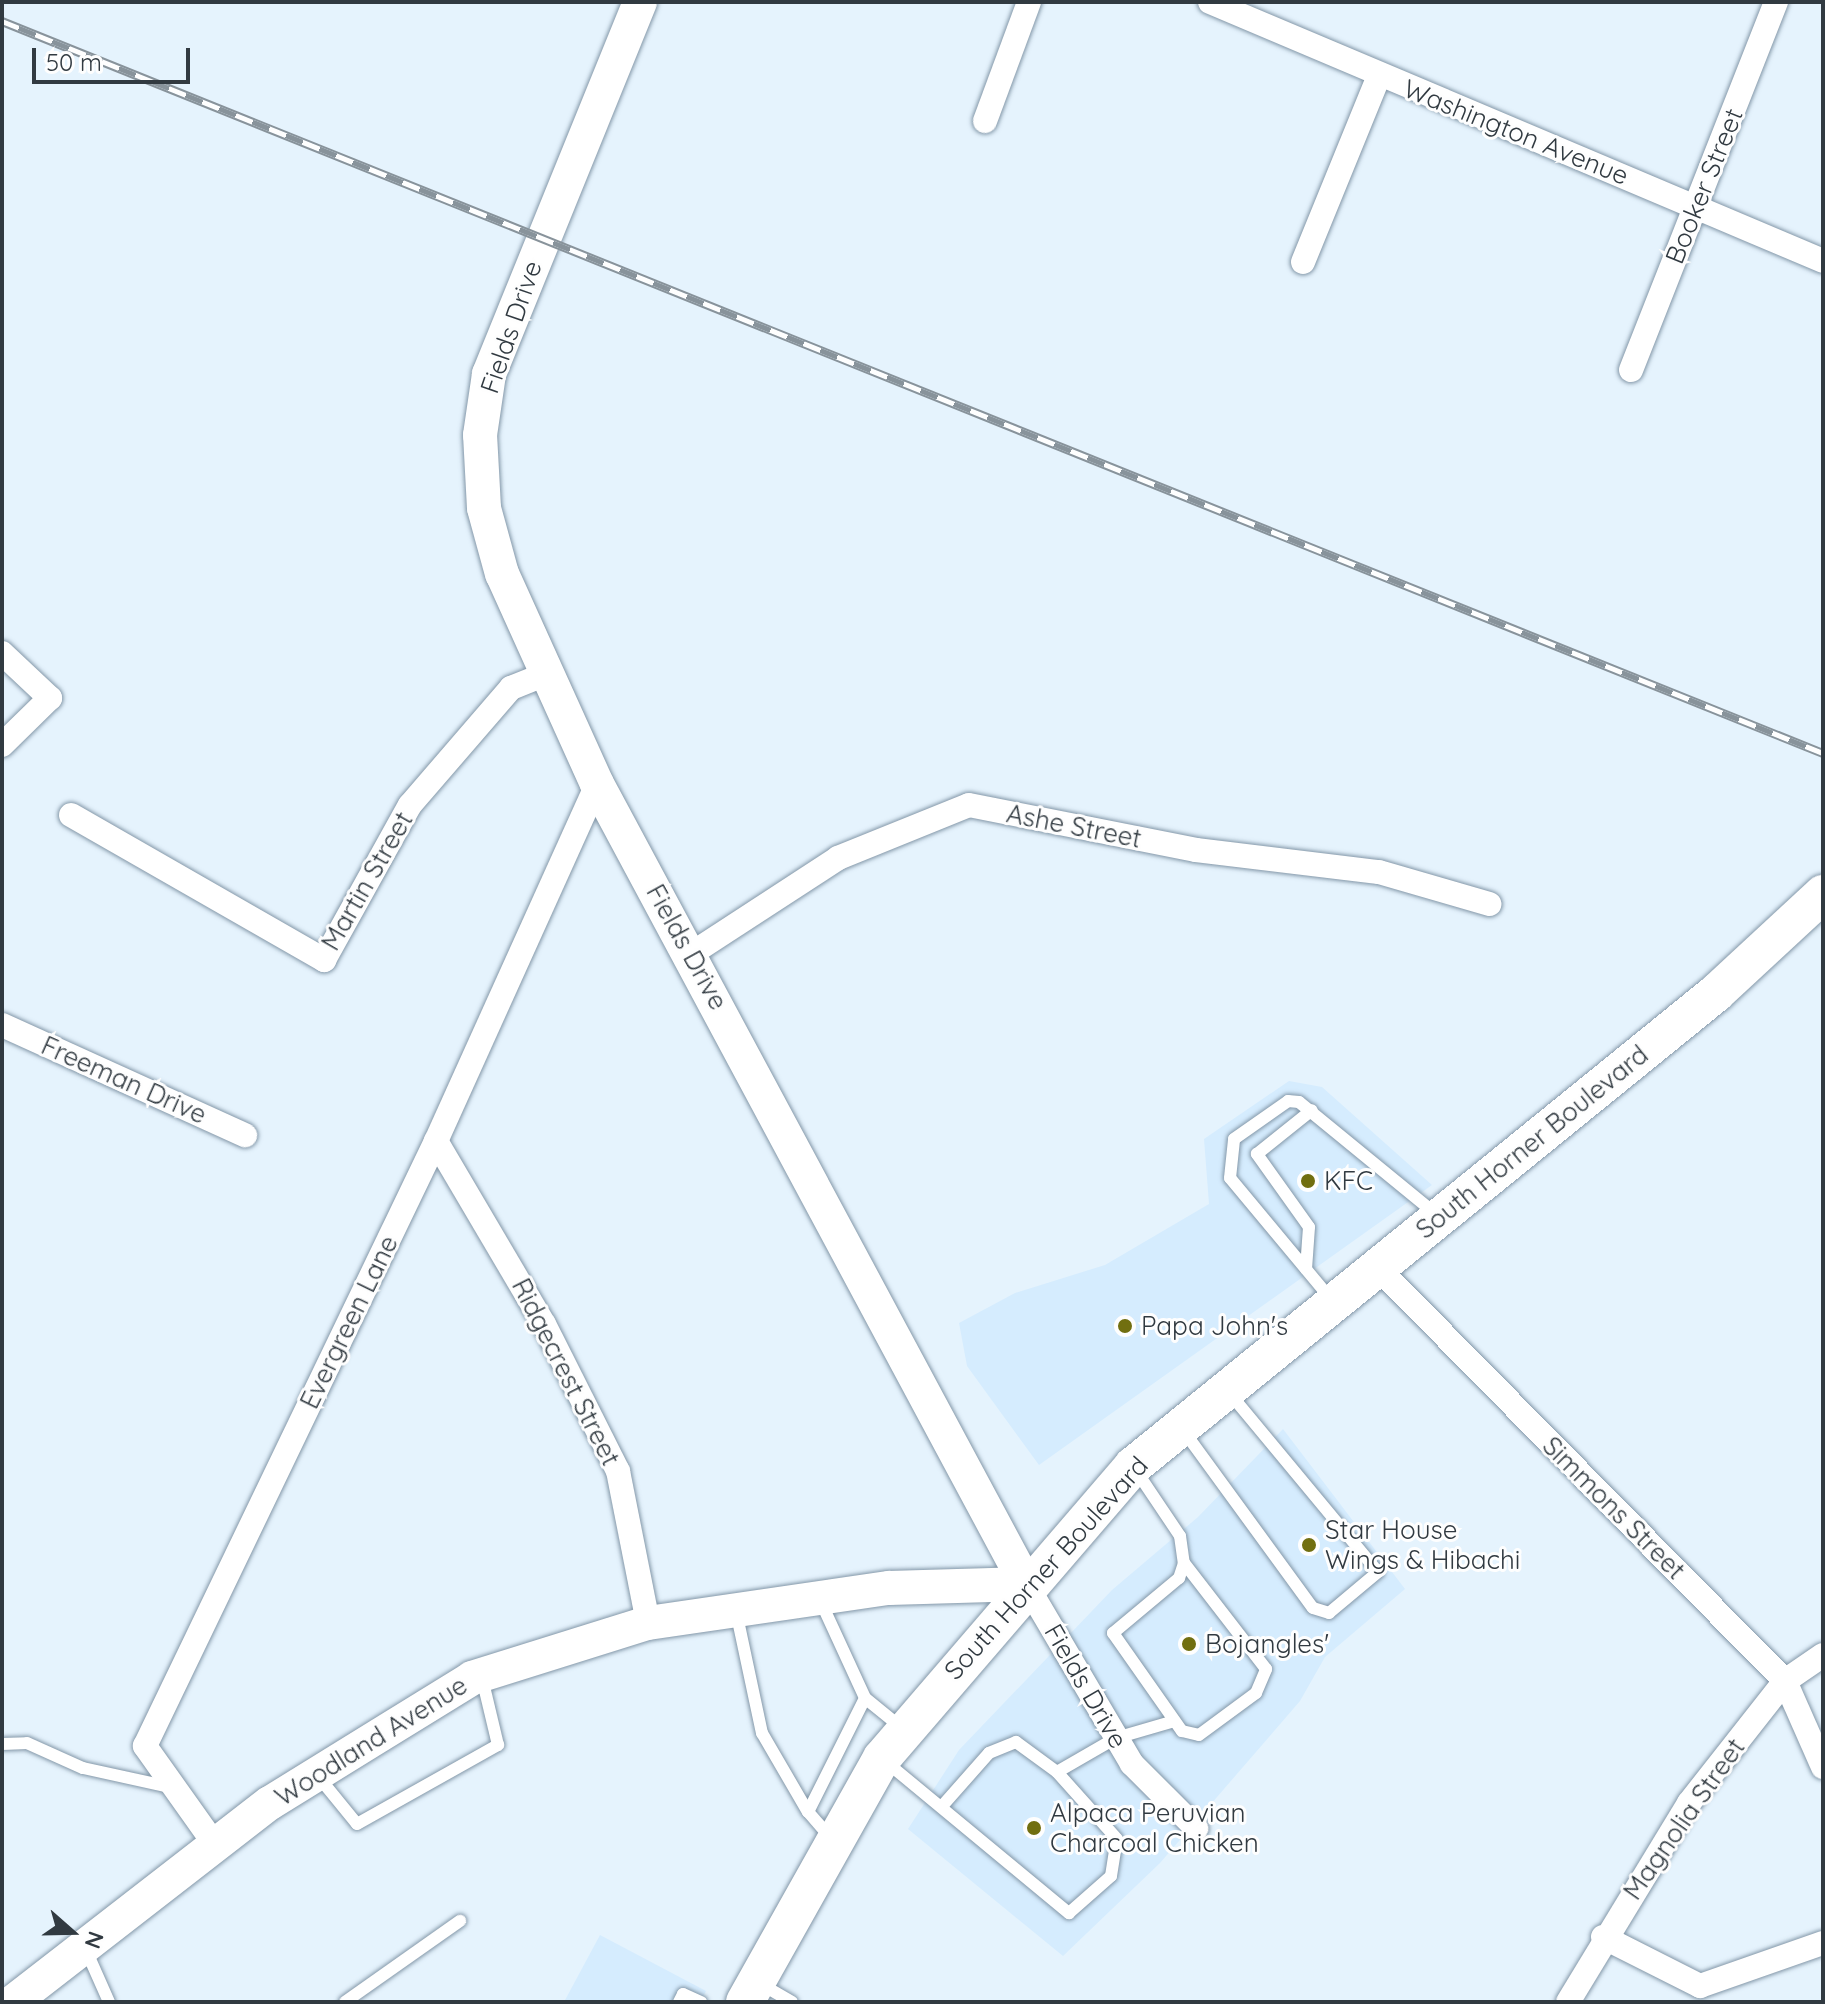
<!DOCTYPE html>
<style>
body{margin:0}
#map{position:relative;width:1825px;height:2004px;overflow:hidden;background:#e5f3fd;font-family:Quicksand,sans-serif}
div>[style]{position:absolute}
.built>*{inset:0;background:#d5ecfe}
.roads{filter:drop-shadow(0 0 2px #8397a8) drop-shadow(0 0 2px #8397a8)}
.lane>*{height:12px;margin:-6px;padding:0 6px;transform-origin:6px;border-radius:6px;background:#fff}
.street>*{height:24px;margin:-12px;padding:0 12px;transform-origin:12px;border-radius:12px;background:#fff}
.secondary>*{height:34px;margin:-17px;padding:0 17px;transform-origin:17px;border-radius:17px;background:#fff}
.primary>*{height:38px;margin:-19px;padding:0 19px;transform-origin:19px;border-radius:19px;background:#fff}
.rail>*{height:9px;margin-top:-4.5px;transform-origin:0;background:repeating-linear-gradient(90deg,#fefefe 0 18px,#88939b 0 36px);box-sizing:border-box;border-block:2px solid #88939b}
.dots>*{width:22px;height:22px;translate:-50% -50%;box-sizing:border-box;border:4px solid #fefefe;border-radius:50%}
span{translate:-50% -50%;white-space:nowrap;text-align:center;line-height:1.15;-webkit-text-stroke:6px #fefefe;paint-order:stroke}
.street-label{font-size:26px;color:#313a41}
.poi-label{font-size:26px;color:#313a41}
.left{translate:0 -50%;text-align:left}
.frame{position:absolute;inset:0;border:4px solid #313a41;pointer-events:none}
.north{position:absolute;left:32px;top:1892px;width:80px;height:80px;-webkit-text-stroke:6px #fefefe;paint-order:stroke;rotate:110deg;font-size:22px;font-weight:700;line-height:32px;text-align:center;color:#313a41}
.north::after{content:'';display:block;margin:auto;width:28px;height:36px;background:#313a41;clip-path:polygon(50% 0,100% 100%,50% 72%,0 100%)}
.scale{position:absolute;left:32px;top:48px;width:158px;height:36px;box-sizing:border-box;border:4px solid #313a41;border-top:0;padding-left:10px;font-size:24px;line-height:28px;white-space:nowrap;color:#313a41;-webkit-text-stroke:6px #fefefe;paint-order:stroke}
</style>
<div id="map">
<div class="built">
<i style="clip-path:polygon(1289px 1081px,1322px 1087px,1432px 1185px,1039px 1465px,967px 1366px,959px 1323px,1015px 1293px,1105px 1265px,1209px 1204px,1204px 1139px)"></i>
<i style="clip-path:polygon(1283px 1429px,1405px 1589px,1325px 1657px,1300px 1701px,1160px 1863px,1063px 1956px,908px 1829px,959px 1750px,1112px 1590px,1198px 1517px)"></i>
<i style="clip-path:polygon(600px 1935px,706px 1991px,700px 2002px,564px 2002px)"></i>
</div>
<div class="roads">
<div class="lane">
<i style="left:1306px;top:1269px;width:42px;rotate:-85.9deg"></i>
<i style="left:1309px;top:1227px;width:90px;rotate:-125.5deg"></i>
<i style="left:1257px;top:1154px;width:70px;rotate:-38.7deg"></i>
<i style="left:1330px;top:1298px;width:156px;rotate:-129.8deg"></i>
<i style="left:1230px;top:1178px;width:39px;rotate:-84deg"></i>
<i style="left:1234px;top:1139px;width:66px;rotate:-35.1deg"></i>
<i style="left:1288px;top:1101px;width:11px;rotate:5deg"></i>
<i style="left:1299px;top:1102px;width:178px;rotate:39.3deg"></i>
<i style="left:1183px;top:1430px;width:220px;rotate:53.9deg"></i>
<i style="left:1313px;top:1608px;width:17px;rotate:17deg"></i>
<i style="left:1329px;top:1613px;width:64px;rotate:-39.9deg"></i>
<i style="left:1378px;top:1572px;width:231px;rotate:-129.7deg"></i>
<i style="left:1135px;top:1469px;width:81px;rotate:56.1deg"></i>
<i style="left:1180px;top:1536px;width:27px;rotate:82deg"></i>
<i style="left:1184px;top:1563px;width:16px;rotate:108deg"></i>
<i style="left:1179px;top:1578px;width:86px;rotate:140.2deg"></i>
<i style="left:1113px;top:1633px;width:120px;rotate:54.9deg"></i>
<i style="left:1182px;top:1731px;width:17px;rotate:13deg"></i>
<i style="left:1199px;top:1735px;width:71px;rotate:-36.4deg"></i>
<i style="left:1256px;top:1693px;width:26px;rotate:-67deg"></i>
<i style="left:1266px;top:1669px;width:134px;rotate:-127.7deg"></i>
<i style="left:820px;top:1600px;width:108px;rotate:65.3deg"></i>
<i style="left:865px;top:1698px;width:49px;rotate:39.2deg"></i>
<i style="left:736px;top:1611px;width:125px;rotate:78deg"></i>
<i style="left:762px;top:1733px;width:91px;rotate:59.8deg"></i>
<i style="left:2px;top:1744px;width:25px;rotate:-2deg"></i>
<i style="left:27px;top:1743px;width:61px;rotate:24.1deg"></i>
<i style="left:83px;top:1768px;width:94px;rotate:12.3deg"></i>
<i style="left:885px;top:1761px;width:239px;rotate:39.6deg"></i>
<i style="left:1069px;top:1913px;width:56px;rotate:-41.4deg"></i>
<i style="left:1111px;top:1876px;width:37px;rotate:-81deg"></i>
<i style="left:1117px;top:1839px;width:90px;rotate:-131.8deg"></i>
<i style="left:1057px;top:1772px;width:51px;rotate:-143.8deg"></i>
<i style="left:1016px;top:1742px;width:29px;rotate:158deg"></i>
<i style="left:989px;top:1753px;width:69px;rotate:131.5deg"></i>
<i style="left:1057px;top:1772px;width:68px;rotate:-30deg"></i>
<i style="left:1116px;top:1738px;width:60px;rotate:-16.3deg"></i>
<i style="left:317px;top:1775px;width:63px;rotate:50.8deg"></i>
<i style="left:357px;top:1824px;width:162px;rotate:-29.3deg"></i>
<i style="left:498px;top:1745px;width:69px;rotate:-103.4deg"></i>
<i style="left:830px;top:1837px;width:33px;rotate:-131deg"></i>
<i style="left:808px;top:1812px;width:127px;rotate:-63.4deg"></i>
<i style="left:86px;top:1950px;width:57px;rotate:66.1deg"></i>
<i style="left:759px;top:1983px;width:38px;rotate:30deg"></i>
<i style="left:345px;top:2002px;width:141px;rotate:-35.2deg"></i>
<i style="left:679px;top:2002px;width:9px;rotate:-63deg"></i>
<i style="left:683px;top:1994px;width:20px;rotate:24deg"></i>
</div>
<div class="street">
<i style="left:1210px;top:2px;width:665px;rotate:22.9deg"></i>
<i style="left:985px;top:121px;width:127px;rotate:-69.7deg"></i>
<i style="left:1303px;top:262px;width:201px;rotate:-67.8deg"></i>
<i style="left:1631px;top:370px;width:396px;rotate:-68.5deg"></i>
<i style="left:2px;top:653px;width:66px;rotate:43.2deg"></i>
<i style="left:50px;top:698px;width:67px;rotate:135.6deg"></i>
<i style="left:71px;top:815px;width:292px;rotate:29.8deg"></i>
<i style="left:324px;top:960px;width:177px;rotate:-61deg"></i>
<i style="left:410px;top:805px;width:155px;rotate:-49.2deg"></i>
<i style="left:511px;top:688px;width:40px;rotate:-22deg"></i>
<i style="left:691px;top:954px;width:176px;rotate:-33.1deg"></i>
<i style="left:838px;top:858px;width:141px;rotate:-22deg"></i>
<i style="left:969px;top:805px;width:231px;rotate:11.2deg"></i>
<i style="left:1196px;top:850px;width:184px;rotate:6.9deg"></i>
<i style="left:1379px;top:872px;width:115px;rotate:16.2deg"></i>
<i style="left:2px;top:1025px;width:267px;rotate:24.4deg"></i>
<i style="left:436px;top:1141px;width:212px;rotate:59.5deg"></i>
<i style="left:544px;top:1324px;width:165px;rotate:63.3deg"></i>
<i style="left:618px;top:1471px;width:155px;rotate:78.8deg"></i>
<i style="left:1378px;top:1268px;width:580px;rotate:45.42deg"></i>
<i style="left:1785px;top:1681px;width:94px;rotate:66.2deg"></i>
<i style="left:1026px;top:1584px;width:209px;rotate:59.5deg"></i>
<i style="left:1132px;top:1764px;width:91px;rotate:45deg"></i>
<i style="left:216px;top:1846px;width:123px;rotate:-125.4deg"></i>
<i style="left:145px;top:1746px;width:671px;rotate:-64.31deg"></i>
<i style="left:436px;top:1141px;width:392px;rotate:-65.7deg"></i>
<i style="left:1603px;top:1937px;width:109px;rotate:26.8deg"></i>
<i style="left:1700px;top:1986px;width:130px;rotate:-19.3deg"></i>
<i style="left:1568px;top:2002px;width:233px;rotate:-58.7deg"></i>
<i style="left:1689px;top:1803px;width:155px;rotate:-51.8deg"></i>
<i style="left:1785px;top:1681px;width:46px;rotate:-34.4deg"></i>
</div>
<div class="secondary">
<i style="left:13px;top:2002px;width:325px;rotate:-37.8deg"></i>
<i style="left:270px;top:1803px;width:238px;rotate:-31.7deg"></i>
<i style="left:472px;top:1678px;width:184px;rotate:-17.4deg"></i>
<i style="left:648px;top:1623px;width:244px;rotate:-8.3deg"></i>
<i style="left:889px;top:1588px;width:137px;rotate:-1.7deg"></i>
<i style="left:1026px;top:1584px;width:908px;rotate:-118.2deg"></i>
<i style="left:597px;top:784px;width:230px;rotate:-114.3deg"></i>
<i style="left:502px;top:574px;width:68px;rotate:-105.3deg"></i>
<i style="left:484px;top:508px;width:73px;rotate:-93.1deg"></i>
<i style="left:480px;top:435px;width:62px;rotate:-81.6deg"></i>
<i style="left:489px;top:374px;width:401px;rotate:-67.9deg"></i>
</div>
<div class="primary">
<i style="left:745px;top:2002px;width:280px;rotate:-60.7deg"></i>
<i style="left:882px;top:1758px;width:385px;rotate:-49.3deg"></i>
<i style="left:1133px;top:1466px;width:751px;rotate:-39.05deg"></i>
<i style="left:1716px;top:993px;width:146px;rotate:-42.8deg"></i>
</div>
</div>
<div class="rail">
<i style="left:2px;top:21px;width:1963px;rotate:21.9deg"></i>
</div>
<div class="dots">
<i style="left:1308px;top:1181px;background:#716f10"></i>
<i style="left:1125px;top:1326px;background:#716f10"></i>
<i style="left:1309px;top:1545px;background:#716f10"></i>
<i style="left:1189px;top:1644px;background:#716f10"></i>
<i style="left:1034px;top:1828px;background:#716f10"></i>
</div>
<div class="street-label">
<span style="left:1516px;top:132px;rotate:22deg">Washington Avenue</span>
<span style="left:1704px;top:186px;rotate:-68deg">Booker Street</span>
<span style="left:511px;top:327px;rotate:-71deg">Fields Drive</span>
<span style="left:1074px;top:826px;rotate:11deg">Ashe Street</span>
<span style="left:367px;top:881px;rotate:-60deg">Martin Street</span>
<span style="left:687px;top:947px;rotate:61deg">Fields Drive</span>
<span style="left:124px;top:1080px;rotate:24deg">Freeman Drive</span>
<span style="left:1532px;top:1142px;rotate:-39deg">South Horner Boulevard</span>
<span style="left:349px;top:1322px;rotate:-64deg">Evergreen Lane</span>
<span style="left:566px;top:1372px;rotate:63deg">Ridgecrest Street</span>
<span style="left:1614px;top:1508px;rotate:45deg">Simmons Street</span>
<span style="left:1046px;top:1568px;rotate:-48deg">South Horner Boulevard</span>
<span style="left:1086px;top:1686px;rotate:60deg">Fields Drive</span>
<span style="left:371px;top:1741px;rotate:-32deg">Woodland Avenue</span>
<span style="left:1684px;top:1819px;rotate:-55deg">Magnolia Street</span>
</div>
<div class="poi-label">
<span class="left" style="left:1324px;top:1181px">KFC</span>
<span class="left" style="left:1141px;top:1326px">Papa John's</span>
<span class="left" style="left:1325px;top:1545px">Star House<br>Wings &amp; Hibachi</span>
<span class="left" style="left:1205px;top:1644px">Bojangles'</span>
<span class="left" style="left:1050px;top:1828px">Alpaca Peruvian<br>Charcoal Chicken</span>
</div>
<div class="frame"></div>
<div class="north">N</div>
<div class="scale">50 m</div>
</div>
